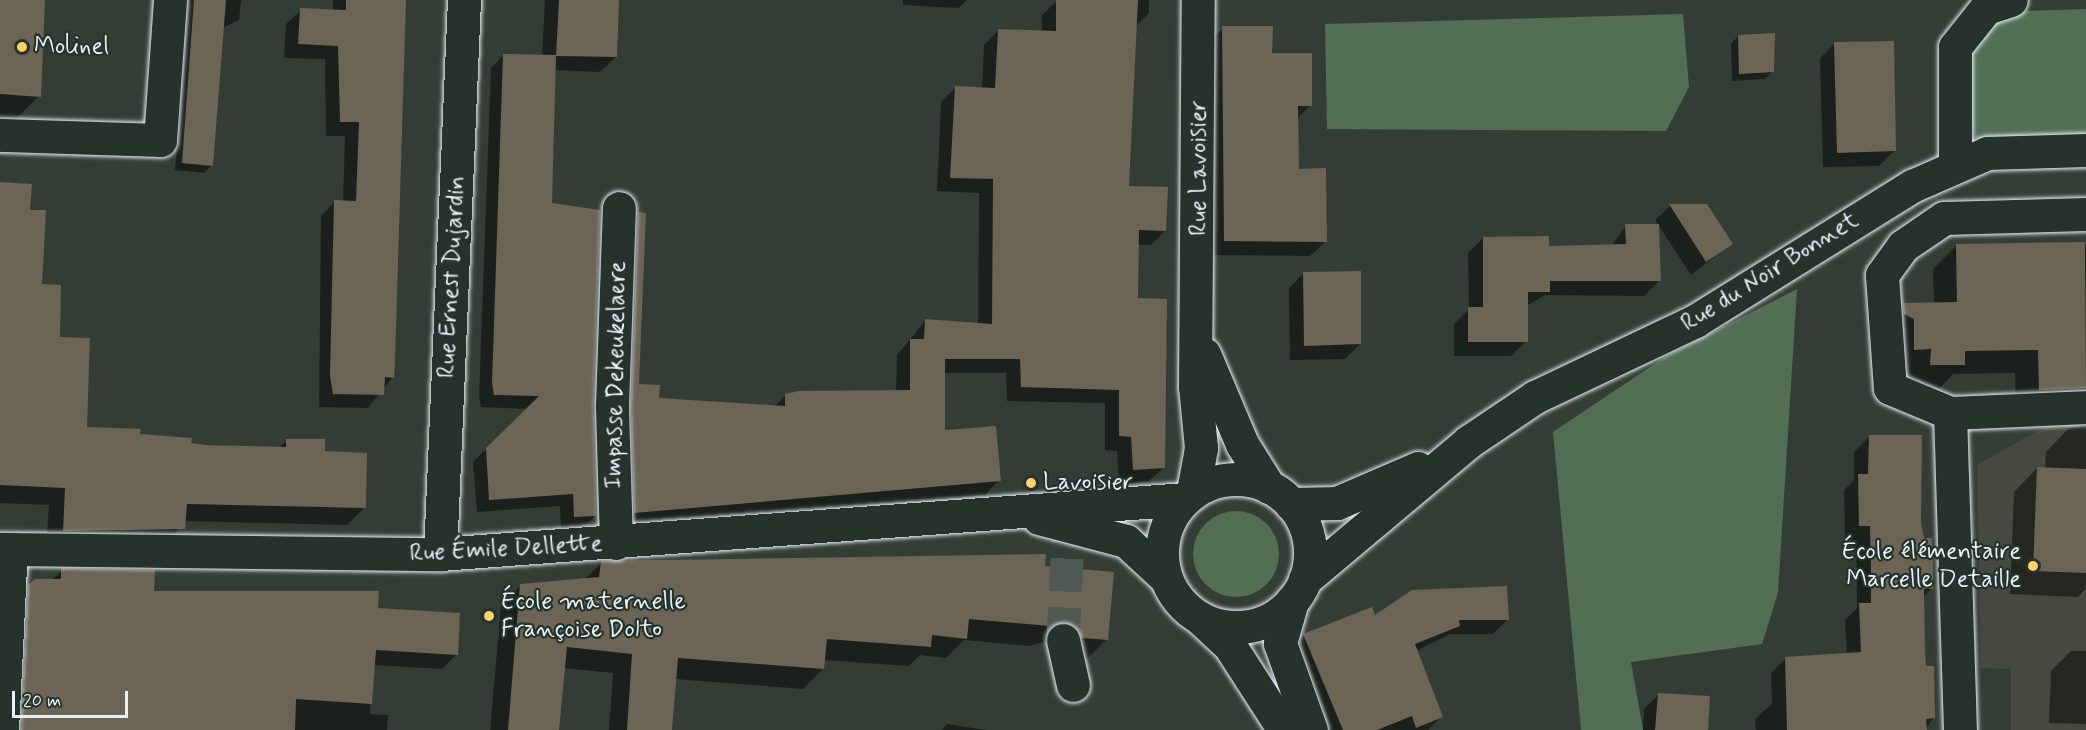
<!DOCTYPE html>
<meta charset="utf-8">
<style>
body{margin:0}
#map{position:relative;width:2086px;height:730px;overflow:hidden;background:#343d35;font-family:Mynerve,sans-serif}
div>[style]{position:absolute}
.built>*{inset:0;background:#45493f}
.green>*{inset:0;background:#526f56}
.round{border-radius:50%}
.shadow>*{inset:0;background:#0007}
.building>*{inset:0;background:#6c6455}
.minor-tunnel>*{height:33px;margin-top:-16.5px;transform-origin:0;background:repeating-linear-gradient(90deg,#4f5852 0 33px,transparent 0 49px)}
.roads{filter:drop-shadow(0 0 2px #e8f1f8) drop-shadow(0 0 2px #e8f1f8)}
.minor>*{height:33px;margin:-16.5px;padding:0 16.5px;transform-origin:16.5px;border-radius:16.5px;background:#26332d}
.minor>.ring{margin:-16.5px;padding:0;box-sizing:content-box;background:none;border:33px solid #26332d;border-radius:50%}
.dots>*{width:16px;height:16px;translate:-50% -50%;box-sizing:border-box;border:3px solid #26332d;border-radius:50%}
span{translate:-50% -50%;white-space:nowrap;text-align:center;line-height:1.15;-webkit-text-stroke:4.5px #26332d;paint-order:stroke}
.poi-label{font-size:24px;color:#e8f1f8}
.left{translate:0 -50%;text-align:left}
.right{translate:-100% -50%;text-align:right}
.street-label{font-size:24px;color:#e8f1f8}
.scale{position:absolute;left:12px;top:691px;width:116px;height:27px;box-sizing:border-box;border:3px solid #e8f1f8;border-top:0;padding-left:8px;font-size:18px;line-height:21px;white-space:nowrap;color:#e8f1f8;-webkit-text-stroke:4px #26332d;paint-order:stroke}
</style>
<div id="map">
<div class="built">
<i style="clip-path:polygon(2086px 418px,2086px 730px,2011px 730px,2011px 669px,1981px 668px,1977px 465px,2059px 419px)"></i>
</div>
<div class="green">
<i style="clip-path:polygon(2086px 9px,2086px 137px,1986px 142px,1974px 137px,1963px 65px,1987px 25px,2022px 11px)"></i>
<i style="clip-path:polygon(1683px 14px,1689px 87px,1666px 131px,1327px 129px,1325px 24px)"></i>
<i style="clip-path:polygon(1797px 289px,1778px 593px,1762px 644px,1631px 662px,1643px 730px,1581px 730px,1553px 432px,1668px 355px)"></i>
<i class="round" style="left:1193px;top:511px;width:86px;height:86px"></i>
</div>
<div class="shadow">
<i style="clip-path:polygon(0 0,44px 0,39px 96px,9px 126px,0 126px)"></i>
<i style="clip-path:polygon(188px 0,241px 0,239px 20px,223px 28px,212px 165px,204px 173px,175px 170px)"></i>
<i style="clip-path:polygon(333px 0,405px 0,393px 377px,368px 408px,319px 407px,321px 216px,335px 201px,343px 202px,345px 136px,326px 136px,325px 59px,284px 58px,286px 24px,301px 10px,333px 11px)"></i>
<i style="clip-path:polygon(545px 0,618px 0,616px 57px,600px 72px,554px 70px,550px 205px,592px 405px,595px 516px,582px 529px,561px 530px,560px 506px,477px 512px,473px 462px,528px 409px,481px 407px,479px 397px,491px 68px,504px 55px,542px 56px)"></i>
<i style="clip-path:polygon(903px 0,967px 0,959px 8px,903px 5px)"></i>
<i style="clip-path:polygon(1149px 0,1149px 13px,1136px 26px,1127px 187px,1165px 231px,1151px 245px,1137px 245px,1136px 299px,1164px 467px,1149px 481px,1119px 484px,1117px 451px,1105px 450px,1105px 403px,1007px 401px,1006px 373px,944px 373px,944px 431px,999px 480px,985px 495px,620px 527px,624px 228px,638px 214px,637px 385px,658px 399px,774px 407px,786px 395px,896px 391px,897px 355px,926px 320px,978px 324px,979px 193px,937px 191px,941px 102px,955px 88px,982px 89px,984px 45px,998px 31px,1042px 32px,1042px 15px,1057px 1px)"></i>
<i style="clip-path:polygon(1223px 28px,1271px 55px,1311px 105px,1297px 119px,1297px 171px,1326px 241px,1310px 256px,1209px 255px,1208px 43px)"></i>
<i style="clip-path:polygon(1738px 36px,1772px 72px,1765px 79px,1732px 81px,1731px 44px)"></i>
<i style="clip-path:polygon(1835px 43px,1894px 151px,1879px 166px,1823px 167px,1820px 58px)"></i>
<i style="clip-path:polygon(1706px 205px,1731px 244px,1691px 275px,1655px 220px,1670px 206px)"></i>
<i style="clip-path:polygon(1626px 226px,1659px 281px,1644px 296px,1545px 295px,1526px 306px,1526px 341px,1511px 356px,1454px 356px,1454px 324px,1469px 309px,1468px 253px,1483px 238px,1548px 248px,1611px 246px)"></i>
<i style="clip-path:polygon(2086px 244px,2086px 588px,2078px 597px,2010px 594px,2014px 492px,2037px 468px,2045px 469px,2046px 452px,2069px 428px,2080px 426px,2079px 421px,2016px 413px,2015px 373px,1953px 374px,1940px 388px,1907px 388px,1908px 372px,1891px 373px,1880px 329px,1903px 305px,1934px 304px,1933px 269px,1957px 245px)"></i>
<i style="clip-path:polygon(1304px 273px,1360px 344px,1345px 359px,1290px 360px,1289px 288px)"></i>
<i style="clip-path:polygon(0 392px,85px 428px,190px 444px,279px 448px,287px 440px,323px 453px,364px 508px,347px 525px,184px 521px,166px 546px,46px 548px,49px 505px,0 503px)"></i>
<i style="clip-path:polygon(1869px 437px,1920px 523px,1931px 589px,1923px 597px,1924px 668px,1934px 717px,1925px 730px,1756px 730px,1755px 719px,1772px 704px,1771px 673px,1786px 658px,1847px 655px,1845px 620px,1857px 608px,1857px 580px,1856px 540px,1845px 540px,1844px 490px,1854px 480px,1854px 452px)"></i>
<i style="clip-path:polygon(602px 562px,1043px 567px,1107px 639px,1087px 659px,1061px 657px,1048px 641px,1029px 646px,964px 640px,946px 658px,920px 655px,909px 666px,823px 660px,823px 669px,803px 689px,675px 679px,671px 730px,609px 730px,613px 673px,563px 668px,558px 730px,490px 730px,501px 606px,521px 585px,584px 580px)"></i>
<i style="clip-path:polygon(62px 570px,153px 592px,377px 610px,456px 655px,442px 669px,373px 665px,370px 714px,388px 715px,387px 730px,8px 730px,14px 601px,29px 586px,51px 581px)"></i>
<i style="clip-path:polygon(1375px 617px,1507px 620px,1493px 634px,1450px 634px,1416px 651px,1441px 717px,1428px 730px,1321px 730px,1289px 650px,1304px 635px)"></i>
<i style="clip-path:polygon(2071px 651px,2086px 651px,2086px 724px,2049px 723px,2051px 671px)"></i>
<i style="clip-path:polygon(1658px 695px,1706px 730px,1643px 730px,1644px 709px)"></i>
<i style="clip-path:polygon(947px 724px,986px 730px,942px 730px)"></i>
</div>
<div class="building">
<i style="clip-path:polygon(0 0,45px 0,41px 97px,0 94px)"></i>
<i style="clip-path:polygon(194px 0,226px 0,213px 166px,182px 163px)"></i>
<i style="clip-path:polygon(346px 0,406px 0,395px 361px,394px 378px,385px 377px,384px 395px,333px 394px,330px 376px,334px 200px,356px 201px,359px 122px,340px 122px,338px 46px,298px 44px,300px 8px,346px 10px)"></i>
<i style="clip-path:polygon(559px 0,619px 0,617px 57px,556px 56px)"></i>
<i style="clip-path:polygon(1056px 0,1138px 0,1129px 186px,1168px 187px,1166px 231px,1139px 230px,1138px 298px,1167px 299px,1165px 468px,1133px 470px,1131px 437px,1119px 436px,1119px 390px,1021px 387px,1020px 359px,945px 359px,945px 430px,996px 426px,1001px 481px,634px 513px,631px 405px,638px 212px,646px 213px,639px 384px,660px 385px,659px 398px,785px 406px,785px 394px,799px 391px,910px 390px,910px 339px,924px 339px,925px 319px,992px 324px,993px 179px,950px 178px,955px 86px,995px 88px,998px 29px,1056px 31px)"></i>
<i style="clip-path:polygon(1222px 26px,1273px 26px,1272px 53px,1312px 53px,1312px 106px,1298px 106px,1299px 169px,1326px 168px,1327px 242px,1224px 241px)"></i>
<i style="clip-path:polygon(1775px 33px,1774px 72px,1739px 74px,1738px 35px)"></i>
<i style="clip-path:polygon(1894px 41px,1896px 151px,1837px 153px,1834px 42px)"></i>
<i style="clip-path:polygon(503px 54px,556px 55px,552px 203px,600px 210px,593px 405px,596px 516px,574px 517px,573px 494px,489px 500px,486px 448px,539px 396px,494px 395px,492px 383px)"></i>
<i style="clip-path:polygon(0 182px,32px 184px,30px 210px,46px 210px,42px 284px,61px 285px,60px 337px,90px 338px,87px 427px,141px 429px,140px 434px,192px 438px,191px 443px,207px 445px,286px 447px,286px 439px,325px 439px,325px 451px,367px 453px,366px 508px,187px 504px,185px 529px,63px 531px,65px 488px,0 485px)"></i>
<i style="clip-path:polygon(1669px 204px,1707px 204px,1733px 244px,1706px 262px)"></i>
<i style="clip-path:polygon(1625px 224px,1659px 224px,1661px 281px,1550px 281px,1550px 292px,1528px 292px,1528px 342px,1468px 342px,1468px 307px,1483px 307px,1483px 237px,1549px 236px,1549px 246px,1626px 244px)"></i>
<i style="clip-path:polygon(2085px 242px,2086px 388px,2039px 390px,2038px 350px,1965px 351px,1965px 365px,1930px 365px,1931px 349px,1914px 350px,1914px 319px,1904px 314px,1903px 303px,1957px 302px,1956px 244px)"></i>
<i style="clip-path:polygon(1361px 271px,1361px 344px,1304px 346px,1303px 272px)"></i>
<i style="clip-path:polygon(1869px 435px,1922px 435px,1921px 523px,1924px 538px,1932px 538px,1933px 563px,1933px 589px,1924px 589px,1925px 651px,1926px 666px,1934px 666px,1935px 718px,1926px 719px,1927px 730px,1787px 730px,1785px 657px,1861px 652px,1859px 603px,1871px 603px,1871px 565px,1870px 526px,1859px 526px,1858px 474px,1868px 474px)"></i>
<i style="clip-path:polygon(2037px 467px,2086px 469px,2086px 573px,2033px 571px)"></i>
<i style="clip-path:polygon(1046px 554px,1045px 566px,1114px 572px,1108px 640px,1082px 638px,1068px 622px,1050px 626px,969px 619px,967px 639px,932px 635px,931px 647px,827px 639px,824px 669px,678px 658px,672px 730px,627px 730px,632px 654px,567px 647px,559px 730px,508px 730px,520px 584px,599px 577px,601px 561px)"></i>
<i style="clip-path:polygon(61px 568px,155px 570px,154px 591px,379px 591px,378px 608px,460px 613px,458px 655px,376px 650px,372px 704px,296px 699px,295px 730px,21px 730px,28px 585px,35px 579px,61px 579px)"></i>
<i style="clip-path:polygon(1507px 586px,1509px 620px,1459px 620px,1460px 626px,1415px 644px,1443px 717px,1416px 728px,1412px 716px,1377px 730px,1343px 730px,1303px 634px,1372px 607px,1375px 615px,1412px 590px)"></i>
<i style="clip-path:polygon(1658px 693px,1710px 696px,1708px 730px,1655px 730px)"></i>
</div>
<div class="minor-tunnel">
<i style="left:1063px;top:640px;width:101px;rotate:-87.2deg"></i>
</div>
<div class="roads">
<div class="minor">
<i style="left:0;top:135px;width:160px;rotate:1.8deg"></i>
<i style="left:160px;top:140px;width:140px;rotate:-85.9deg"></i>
<i style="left:1955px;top:163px;width:116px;rotate:-90deg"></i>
<i style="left:1955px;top:47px;width:50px;rotate:-51.5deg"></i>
<i style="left:1986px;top:8px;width:26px;rotate:-18deg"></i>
<i style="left:2086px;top:214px;width:142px;rotate:178.4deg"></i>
<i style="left:1944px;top:218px;width:50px;rotate:145.7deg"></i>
<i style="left:1903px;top:246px;width:36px;rotate:126deg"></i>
<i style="left:1882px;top:275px;width:113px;rotate:86deg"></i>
<i style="left:1890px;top:388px;width:65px;rotate:22.6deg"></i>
<i style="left:1950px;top:413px;width:136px;rotate:-2.5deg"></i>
<i style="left:1204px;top:354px;width:98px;rotate:67.1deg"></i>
<i style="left:1242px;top:444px;width:51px;rotate:57.9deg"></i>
<i style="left:1950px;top:413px;width:317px;rotate:88.2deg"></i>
<i class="ring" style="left:1162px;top:479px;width:115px;height:115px"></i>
<i style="left:1193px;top:492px;width:45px;rotate:-79.7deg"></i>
<i style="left:1201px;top:448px;width:62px;rotate:-95.5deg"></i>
<i style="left:1195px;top:386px;width:386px;rotate:-89.6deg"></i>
<i style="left:1291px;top:504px;width:46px;rotate:-1.2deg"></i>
<i style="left:1337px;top:503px;width:88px;rotate:-23.4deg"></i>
<i style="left:1039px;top:518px;width:90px;rotate:14.8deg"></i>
<i style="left:1126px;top:541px;width:54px;rotate:42.8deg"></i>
<i style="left:616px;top:543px;width:138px;rotate:-91.7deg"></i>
<i style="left:612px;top:405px;width:197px;rotate:-88deg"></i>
<i style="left:0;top:549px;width:440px;rotate:0.7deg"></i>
<i style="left:440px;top:554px;width:747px;rotate:-4.22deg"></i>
<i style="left:440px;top:554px;width:555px;rotate:-87.52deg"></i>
<i style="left:1305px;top:579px;width:213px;rotate:-40deg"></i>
<i style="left:1468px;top:442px;width:81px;rotate:-33.9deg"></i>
<i style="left:1535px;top:397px;width:177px;rotate:-25.4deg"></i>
<i style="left:1695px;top:321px;width:256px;rotate:-31.9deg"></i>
<i style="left:1912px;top:186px;width:82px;rotate:-23.7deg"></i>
<i style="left:1987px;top:153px;width:99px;rotate:-1.7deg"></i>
<i style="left:1292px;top:601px;width:44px;rotate:105.9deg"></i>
<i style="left:1280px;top:643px;width:92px;rotate:70.4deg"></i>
<i style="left:1200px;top:618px;width:41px;rotate:43deg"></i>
<i style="left:1230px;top:646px;width:100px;rotate:57.3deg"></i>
<i style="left:1063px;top:640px;width:46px;rotate:77.5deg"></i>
<i style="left:2px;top:730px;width:181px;rotate:-87.2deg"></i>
</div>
</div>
<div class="dots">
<i style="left:22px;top:47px;background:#ffd166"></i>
<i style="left:1031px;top:483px;background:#ffd166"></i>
<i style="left:2033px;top:566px;background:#ffd166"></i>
<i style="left:489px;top:616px;background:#ffd166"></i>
</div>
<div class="poi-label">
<span class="left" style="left:34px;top:47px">Molinel</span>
<span class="left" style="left:1043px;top:483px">Lavoisier</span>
<span class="right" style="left:2021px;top:566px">École élémentaire<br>Marcelle Detaille</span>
<span class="left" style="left:501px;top:616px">École maternelle<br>Françoise Dolto</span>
</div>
<div class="street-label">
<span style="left:1199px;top:168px;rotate:-90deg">Rue Lavoisier</span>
<span style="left:1770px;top:272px;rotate:-32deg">Rue du Noir Bonnet</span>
<span style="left:452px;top:277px;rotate:-87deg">Rue Ernest Dujardin</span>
<span style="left:616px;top:375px;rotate:-89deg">Impasse Dekeukelaere</span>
<span style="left:506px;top:549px;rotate:-3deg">Rue Émile Dellette</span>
</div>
<div class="scale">20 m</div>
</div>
